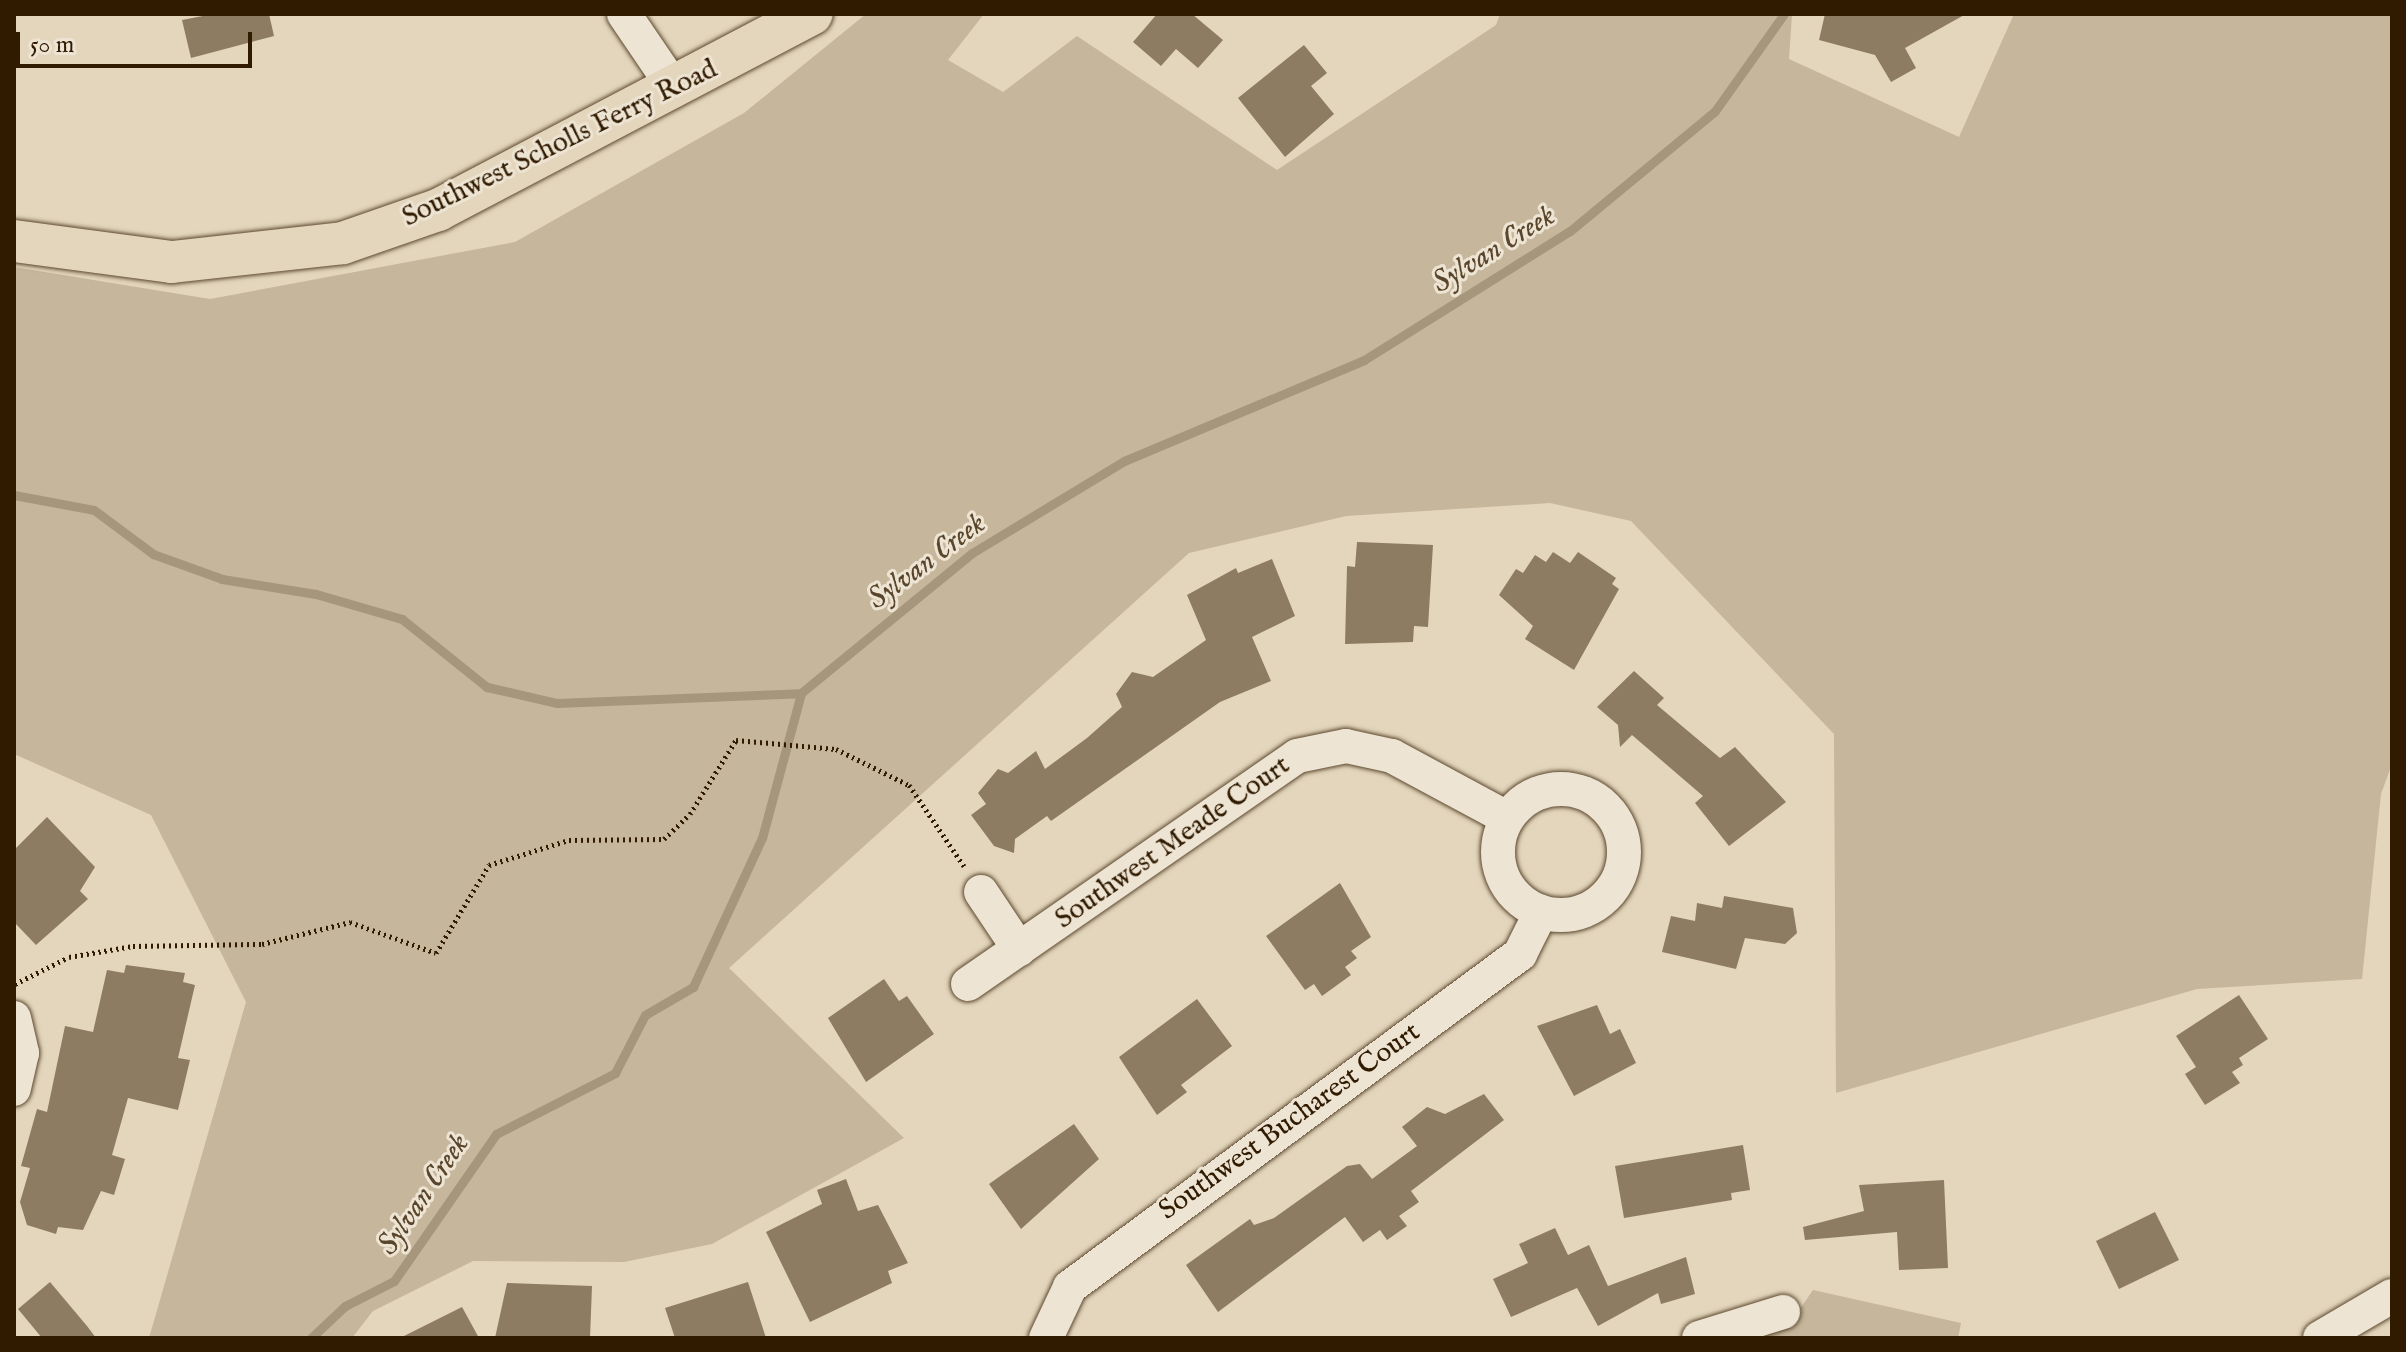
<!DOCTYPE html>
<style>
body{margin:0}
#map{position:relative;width:2406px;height:1352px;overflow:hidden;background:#e3d6bc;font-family:"IM FELL English",serif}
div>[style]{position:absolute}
.green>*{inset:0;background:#c5b69c}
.stream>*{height:9px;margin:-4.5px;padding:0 4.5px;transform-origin:4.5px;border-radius:4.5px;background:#a6967c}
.building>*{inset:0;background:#8d7c62}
.path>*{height:5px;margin-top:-2.5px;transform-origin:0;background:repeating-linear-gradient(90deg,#301a00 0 2px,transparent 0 6px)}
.roads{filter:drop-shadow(0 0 2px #5d492f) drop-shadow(0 0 2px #5d492f)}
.minor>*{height:34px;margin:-17px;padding:0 17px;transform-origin:17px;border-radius:17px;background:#ede4d3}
.minor>.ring{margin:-17px;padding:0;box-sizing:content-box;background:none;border:34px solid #ede4d3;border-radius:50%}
.major>*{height:42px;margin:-21px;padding:0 21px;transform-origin:21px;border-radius:21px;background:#e3d6bc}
span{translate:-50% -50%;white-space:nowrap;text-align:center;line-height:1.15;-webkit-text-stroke:6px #ede4d3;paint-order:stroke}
.street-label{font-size:28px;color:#301a00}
.water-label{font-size:30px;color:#59452b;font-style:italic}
.frame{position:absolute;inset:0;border:16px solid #301a00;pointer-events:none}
.scale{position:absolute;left:16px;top:32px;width:236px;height:36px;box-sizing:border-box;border:4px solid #301a00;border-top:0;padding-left:10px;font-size:24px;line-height:28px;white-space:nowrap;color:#301a00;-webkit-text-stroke:6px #ede4d3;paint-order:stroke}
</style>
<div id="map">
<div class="green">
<i style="clip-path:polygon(866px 14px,984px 14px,948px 60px,1003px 92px,1077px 36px,1277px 170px,1496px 25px,1500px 14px,1792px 14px,1789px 59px,1959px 137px,2014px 14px,2392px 14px,2392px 764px,2381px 794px,2362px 979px,2197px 989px,1836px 1093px,1834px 734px,1631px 521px,1550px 503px,1346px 516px,1189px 553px,729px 968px,904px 1138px,712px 1244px,624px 1262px,473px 1261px,373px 1311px,352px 1338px,149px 1338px,246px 1002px,151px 815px,14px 754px,14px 267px,210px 299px,515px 242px,744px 113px)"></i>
<i style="clip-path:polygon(1813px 1290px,1961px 1323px,1958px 1338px,1752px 1338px,1793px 1319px)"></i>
</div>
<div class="stream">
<i style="left:14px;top:495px;width:81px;rotate:10.6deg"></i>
<i style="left:94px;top:510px;width:74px;rotate:36.7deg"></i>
<i style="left:153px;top:554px;width:73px;rotate:19.9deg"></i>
<i style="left:222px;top:579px;width:95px;rotate:9.1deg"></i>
<i style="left:316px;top:594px;width:90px;rotate:16.2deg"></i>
<i style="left:402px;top:619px;width:109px;rotate:38.7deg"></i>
<i style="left:487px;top:687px;width:72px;rotate:12.9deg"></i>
<i style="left:557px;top:703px;width:244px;rotate:-2.3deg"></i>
<i style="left:311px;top:1338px;width:47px;rotate:-43.3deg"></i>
<i style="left:345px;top:1306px;width:55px;rotate:-27deg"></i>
<i style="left:394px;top:1281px;width:179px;rotate:-55.2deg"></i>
<i style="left:496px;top:1134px;width:134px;rotate:-27.1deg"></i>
<i style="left:615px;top:1073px;width:65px;rotate:-62.7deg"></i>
<i style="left:645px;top:1015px;width:56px;rotate:-30.3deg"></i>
<i style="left:693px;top:987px;width:164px;rotate:-65.2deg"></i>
<i style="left:762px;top:838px;width:150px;rotate:-74.9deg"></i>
<i style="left:801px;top:693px;width:221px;rotate:-39.3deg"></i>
<i style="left:972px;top:553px;width:178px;rotate:-31.2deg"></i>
<i style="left:1124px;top:461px;width:260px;rotate:-22.8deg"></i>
<i style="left:1364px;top:360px;width:243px;rotate:-32.1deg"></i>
<i style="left:1570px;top:231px;width:188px;rotate:-39.6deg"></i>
<i style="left:1715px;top:111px;width:119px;rotate:-54.6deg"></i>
</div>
<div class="building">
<i style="clip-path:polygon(213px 14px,269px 14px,274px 36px,191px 58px,182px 20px)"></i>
<i style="clip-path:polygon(1157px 14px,1192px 14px,1223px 40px,1198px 68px,1176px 49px,1161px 66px,1133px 42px)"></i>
<i style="clip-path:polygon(1825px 14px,1867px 16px,1966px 14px,1905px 48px,1916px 68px,1891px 82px,1875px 55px,1819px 40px)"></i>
<i style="clip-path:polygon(1304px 45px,1327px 73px,1311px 86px,1334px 114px,1285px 157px,1238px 98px)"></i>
<i style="clip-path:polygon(1357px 542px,1433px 545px,1428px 627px,1414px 626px,1413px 642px,1345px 644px,1347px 566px,1355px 567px)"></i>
<i style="clip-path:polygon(1553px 552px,1570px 563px,1578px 552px,1616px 578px,1612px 584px,1619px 589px,1574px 670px,1525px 639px,1533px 626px,1499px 595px,1516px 569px,1523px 573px,1535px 555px,1546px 562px)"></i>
<i style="clip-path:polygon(1272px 559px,1295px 616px,1252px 637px,1271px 681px,1220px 702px,1051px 821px,1047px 816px,1015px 839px,1014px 853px,994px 846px,971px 815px,986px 804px,978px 793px,998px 769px,1008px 773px,1036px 751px,1045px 769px,1087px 738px,1122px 707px,1116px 694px,1132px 672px,1153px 677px,1206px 640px,1187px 595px,1236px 568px,1238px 573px)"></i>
<i style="clip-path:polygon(1634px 671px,1664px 698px,1657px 705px,1720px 758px,1735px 747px,1786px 802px,1729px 846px,1695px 803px,1703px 796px,1632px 735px,1620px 747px,1618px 725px,1597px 707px)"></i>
<i style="clip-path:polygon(47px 817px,95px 867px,80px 891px,88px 899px,36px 945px,14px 922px,14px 850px)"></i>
<i style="clip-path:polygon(1340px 883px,1371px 937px,1351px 951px,1357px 958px,1345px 967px,1351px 975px,1322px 996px,1314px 984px,1305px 990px,1266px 936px)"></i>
<i style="clip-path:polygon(1724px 896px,1793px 908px,1797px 933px,1785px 944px,1745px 938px,1736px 969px,1662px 952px,1671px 916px,1695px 921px,1697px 903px,1722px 908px)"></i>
<i style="clip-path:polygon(126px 965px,185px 973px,183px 982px,195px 985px,178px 1058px,190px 1060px,178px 1110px,128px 1098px,112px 1155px,125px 1159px,114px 1195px,101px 1191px,83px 1230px,58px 1227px,56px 1234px,27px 1225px,20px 1202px,30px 1168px,21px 1166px,37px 1109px,47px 1112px,65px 1026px,93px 1032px,107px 970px,124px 973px)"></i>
<i style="clip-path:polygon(884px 979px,899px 1001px,907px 996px,934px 1034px,866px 1082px,828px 1018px)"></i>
<i style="clip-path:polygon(2239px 995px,2268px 1039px,2239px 1058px,2243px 1065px,2232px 1072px,2240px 1083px,2205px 1105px,2185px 1074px,2196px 1067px,2176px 1036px)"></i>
<i style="clip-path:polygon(1197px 999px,1232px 1046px,1181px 1085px,1187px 1092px,1157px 1115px,1119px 1057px)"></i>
<i style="clip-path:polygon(1597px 1005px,1610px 1034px,1620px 1029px,1636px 1063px,1574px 1096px,1537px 1026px)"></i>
<i style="clip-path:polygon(1484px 1094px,1504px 1120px,1411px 1191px,1419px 1202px,1399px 1216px,1407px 1226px,1387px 1240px,1380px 1230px,1363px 1242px,1345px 1217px,1218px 1312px,1186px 1265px,1250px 1219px,1254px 1225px,1274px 1218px,1347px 1166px,1360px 1164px,1372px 1179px,1417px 1146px,1402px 1127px,1427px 1107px,1445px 1114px)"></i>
<i style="clip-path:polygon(1074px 1124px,1099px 1159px,1021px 1229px,989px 1184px)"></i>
<i style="clip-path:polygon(1743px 1145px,1750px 1190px,1731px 1193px,1732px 1200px,1624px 1218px,1615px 1166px)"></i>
<i style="clip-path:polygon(846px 1179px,858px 1211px,878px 1205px,908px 1263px,888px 1271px,892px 1283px,810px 1322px,766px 1232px,822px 1204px,817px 1190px)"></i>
<i style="clip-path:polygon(1944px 1180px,1948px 1268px,1899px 1270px,1897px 1232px,1805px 1240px,1803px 1227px,1864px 1211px,1859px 1185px)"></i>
<i style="clip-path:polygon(2155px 1212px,2179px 1260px,2119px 1289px,2096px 1241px)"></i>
<i style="clip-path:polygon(1555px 1228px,1568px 1255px,1589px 1245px,1608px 1286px,1686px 1257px,1695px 1294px,1661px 1304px,1658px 1293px,1598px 1326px,1577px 1288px,1511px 1317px,1493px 1279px,1528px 1263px,1519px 1244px)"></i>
<i style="clip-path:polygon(50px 1282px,87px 1326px,96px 1338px,42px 1338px,18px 1309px)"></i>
<i style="clip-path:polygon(748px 1282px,766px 1338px,675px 1338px,665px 1308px)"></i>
<i style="clip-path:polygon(507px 1283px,592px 1286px,590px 1338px,495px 1338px)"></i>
<i style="clip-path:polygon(462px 1307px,479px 1338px,400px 1338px)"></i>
</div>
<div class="path">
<i style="left:15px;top:984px;width:60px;rotate:-26.6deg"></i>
<i style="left:69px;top:957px;width:65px;rotate:-9.8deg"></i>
<i style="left:133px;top:946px;width:129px;rotate:-0.9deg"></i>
<i style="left:262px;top:944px;width:91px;rotate:-14deg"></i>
<i style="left:350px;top:922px;width:91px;rotate:19.8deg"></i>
<i style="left:436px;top:953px;width:103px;rotate:-58.9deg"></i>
<i style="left:489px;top:865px;width:84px;rotate:-17.4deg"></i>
<i style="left:569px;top:840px;width:95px;rotate:-0.6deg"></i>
<i style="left:664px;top:839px;width:36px;rotate:-44deg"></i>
<i style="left:690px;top:814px;width:87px;rotate:-58.1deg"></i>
<i style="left:736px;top:740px;width:100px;rotate:5.1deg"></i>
<i style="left:836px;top:749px;width:81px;rotate:26.3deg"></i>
<i style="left:909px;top:785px;width:98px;rotate:55.8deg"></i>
</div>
<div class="roads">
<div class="minor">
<i style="left:624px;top:14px;width:91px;rotate:55.8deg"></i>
<i class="ring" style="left:1498px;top:789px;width:92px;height:92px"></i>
<i style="left:981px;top:892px;width:69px;rotate:56.3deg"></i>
<i style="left:968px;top:984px;width:400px;rotate:-34.7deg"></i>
<i style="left:1297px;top:756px;width:50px;rotate:-11.5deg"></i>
<i style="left:1346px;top:746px;width:47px;rotate:12.3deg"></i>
<i style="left:1392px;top:756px;width:131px;rotate:28.3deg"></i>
<i style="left:14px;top:1018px;width:36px;rotate:77deg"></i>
<i style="left:22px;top:1053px;width:37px;rotate:103deg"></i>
<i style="left:1046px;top:1338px;width:56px;rotate:-64.8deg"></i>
<i style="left:1070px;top:1287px;width:560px;rotate:-36.5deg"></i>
<i style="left:1520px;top:954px;width:47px;rotate:-63.4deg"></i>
<i style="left:1699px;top:1338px;width:88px;rotate:-17.2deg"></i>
<i style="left:2320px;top:1338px;width:83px;rotate:-30.3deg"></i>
</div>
<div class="major">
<i style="left:14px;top:241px;width:159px;rotate:7.6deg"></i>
<i style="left:172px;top:262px;width:172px;rotate:-6.3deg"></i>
<i style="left:343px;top:243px;width:101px;rotate:-19.2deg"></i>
<i style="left:438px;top:210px;width:422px;rotate:-27.7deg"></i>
</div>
</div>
<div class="street-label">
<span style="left:560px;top:144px;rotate:-26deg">Southwest Scholls Ferry Road</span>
<span style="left:1173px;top:843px;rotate:-35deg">Southwest Meade Court</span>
<span style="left:1290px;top:1122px;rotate:-36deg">Southwest Bucharest Court</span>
</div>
<div class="water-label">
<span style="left:1494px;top:250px;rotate:-32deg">Sylvan Creek</span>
<span style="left:927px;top:562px;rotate:-37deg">Sylvan Creek</span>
<span style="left:424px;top:1195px;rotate:-56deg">Sylvan Creek</span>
</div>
<div class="frame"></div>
<div class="scale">50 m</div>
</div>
